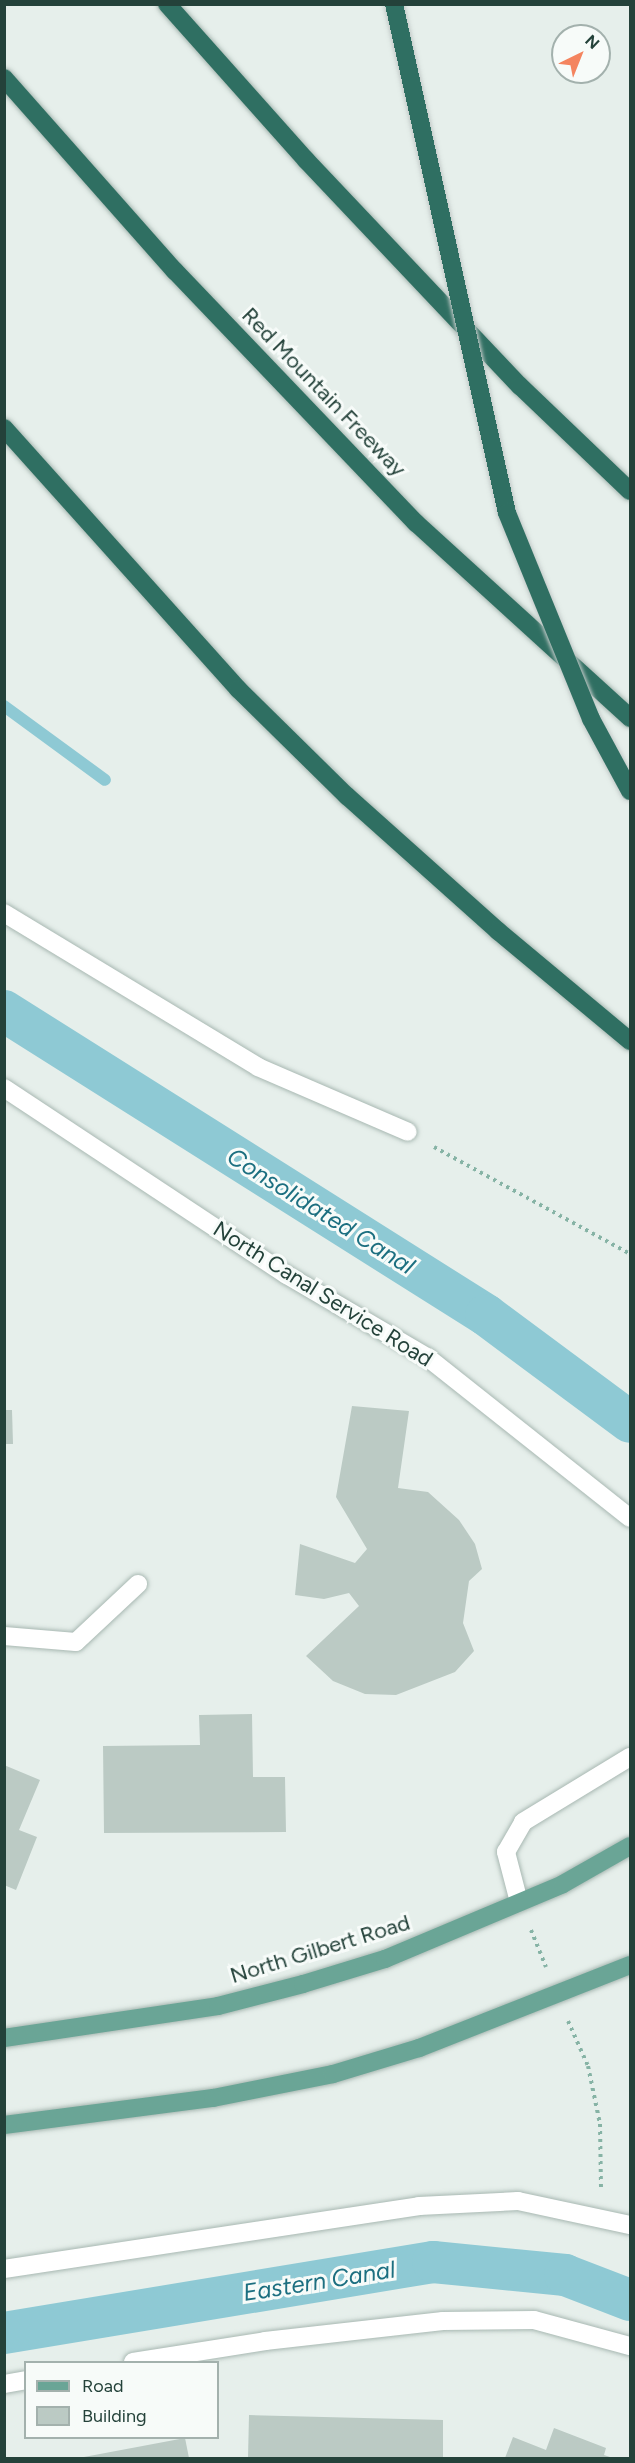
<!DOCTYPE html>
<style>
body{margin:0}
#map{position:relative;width:635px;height:2463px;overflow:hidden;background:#e6efeb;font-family:Figtree,sans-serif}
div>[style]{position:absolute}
.stream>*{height:12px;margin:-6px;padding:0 6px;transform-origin:6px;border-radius:6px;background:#8ec9d4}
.canal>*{height:42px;margin:-21px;padding:0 21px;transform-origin:21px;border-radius:21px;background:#8ec9d4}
.building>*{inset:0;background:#bbcac4}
.path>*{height:4px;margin-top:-2px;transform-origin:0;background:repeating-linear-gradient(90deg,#86b3a5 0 3px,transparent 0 7.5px)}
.roads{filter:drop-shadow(0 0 2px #a8b8b2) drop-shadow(0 0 2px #a8b8b2)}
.service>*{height:18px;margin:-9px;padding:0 9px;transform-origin:9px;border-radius:9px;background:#fff}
.minor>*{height:18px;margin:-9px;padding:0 9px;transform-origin:9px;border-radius:9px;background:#fff}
.primary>*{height:18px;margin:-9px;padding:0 9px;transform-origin:9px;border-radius:9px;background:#6aa596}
.motorway>*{height:18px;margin:-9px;padding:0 9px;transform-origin:9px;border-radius:9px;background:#2f6f62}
.bridges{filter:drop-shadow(0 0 2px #c2cac8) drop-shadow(0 0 2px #c2cac8)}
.motorway-bridge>*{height:18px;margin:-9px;padding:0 9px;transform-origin:9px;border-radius:9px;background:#2f6f62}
span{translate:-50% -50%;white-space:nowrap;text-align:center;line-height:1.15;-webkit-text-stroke:6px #f7fbf9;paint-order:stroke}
.street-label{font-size:22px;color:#24423a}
.water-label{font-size:24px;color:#1c6f80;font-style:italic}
.frame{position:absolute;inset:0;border:6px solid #24423a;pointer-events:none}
.legend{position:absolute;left:24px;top:2361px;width:195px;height:78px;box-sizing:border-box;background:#f7fbf9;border:2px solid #a3b1ad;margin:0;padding:8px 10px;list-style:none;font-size:18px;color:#24423a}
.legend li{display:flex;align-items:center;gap:12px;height:30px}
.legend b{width:30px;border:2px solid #a3b1ad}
.north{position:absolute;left:551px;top:24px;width:60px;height:60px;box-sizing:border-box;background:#f7fbf9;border:2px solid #a3b1ad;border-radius:50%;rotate:43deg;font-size:16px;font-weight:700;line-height:24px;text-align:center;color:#24423a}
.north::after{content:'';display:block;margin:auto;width:21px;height:27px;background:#f4845f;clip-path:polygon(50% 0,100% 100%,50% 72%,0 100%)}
</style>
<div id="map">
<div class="stream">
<i style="left:4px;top:706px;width:125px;rotate:36.2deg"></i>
</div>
<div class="canal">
<i style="left:4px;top:1011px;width:570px;rotate:32.24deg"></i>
<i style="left:486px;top:1315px;width:179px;rotate:36.6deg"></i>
<i style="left:4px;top:2333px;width:435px;rotate:-9.4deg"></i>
<i style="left:433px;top:2262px;width:133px;rotate:5.6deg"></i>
<i style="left:565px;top:2275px;width:70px;rotate:21deg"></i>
</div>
<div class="building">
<i style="clip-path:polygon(352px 1406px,409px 1411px,398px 1488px,428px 1492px,459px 1520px,475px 1544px,482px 1569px,469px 1581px,463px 1623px,474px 1651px,455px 1672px,396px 1695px,365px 1694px,333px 1681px,306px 1656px,359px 1606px,349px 1593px,324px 1599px,295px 1595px,300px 1544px,355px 1563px,367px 1549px,336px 1497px)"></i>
<i style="clip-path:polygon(4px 1410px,12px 1410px,13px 1444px,4px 1444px)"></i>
<i style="clip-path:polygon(252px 1714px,253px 1777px,285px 1777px,286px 1832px,104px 1833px,103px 1746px,200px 1745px,199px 1715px)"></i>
<i style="clip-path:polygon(4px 1765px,40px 1780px,19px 1830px,37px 1837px,16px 1890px,4px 1885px)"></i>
<i style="clip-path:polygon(249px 2415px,443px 2420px,443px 2458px,248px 2458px)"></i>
<i style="clip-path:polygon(554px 2428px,606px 2448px,604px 2455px,613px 2458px,505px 2458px,513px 2437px,546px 2450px)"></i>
<i style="clip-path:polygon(185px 2438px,189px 2458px,84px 2458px,84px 2457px)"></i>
</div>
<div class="path">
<i style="left:434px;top:1147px;width:223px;rotate:28.6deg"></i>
<i style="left:531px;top:1930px;width:40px;rotate:68deg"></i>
<i style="left:568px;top:2021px;width:49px;rotate:66deg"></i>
<i style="left:588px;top:2066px;width:59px;rotate:78.3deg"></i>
<i style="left:600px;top:2124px;width:64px;rotate:89.1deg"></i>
</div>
<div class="roads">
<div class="service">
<i style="left:4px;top:913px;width:297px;rotate:31.2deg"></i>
<i style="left:258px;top:1067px;width:163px;rotate:23.4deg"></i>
<i style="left:4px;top:1088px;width:339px;rotate:33.5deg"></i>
<i style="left:287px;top:1275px;width:162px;rotate:30.4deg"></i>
<i style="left:427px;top:1357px;width:259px;rotate:38.4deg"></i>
<i style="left:519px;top:1902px;width:52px;rotate:-104.6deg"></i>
<i style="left:506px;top:1852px;width:34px;rotate:-60deg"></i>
<i style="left:523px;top:1822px;width:125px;rotate:-31.3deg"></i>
<i style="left:4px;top:2269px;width:420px;rotate:-8.6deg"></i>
<i style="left:419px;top:2206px;width:99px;rotate:-2.9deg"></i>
<i style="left:518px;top:2201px;width:115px;rotate:12.1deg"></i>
<i style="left:133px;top:2362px;width:134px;rotate:-9deg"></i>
<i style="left:265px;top:2341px;width:179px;rotate:-6.4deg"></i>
<i style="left:443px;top:2321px;width:91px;rotate:-0.6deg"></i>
<i style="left:534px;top:2320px;width:99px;rotate:15.2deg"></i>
<i style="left:4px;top:2384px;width:22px;rotate:-10deg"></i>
</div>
<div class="minor">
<i style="left:4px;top:1636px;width:72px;rotate:4.8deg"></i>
<i style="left:76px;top:1642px;width:85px;rotate:-43.1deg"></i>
</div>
<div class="primary">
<i style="left:4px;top:2038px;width:216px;rotate:-8.5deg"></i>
<i style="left:218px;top:2006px;width:88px;rotate:-14.5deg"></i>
<i style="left:303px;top:1984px;width:86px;rotate:-17deg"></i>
<i style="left:385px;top:1959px;width:193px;rotate:-22.8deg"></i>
<i style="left:563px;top:1884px;width:77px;rotate:-29.6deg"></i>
<i style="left:4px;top:2125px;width:211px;rotate:-7.4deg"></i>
<i style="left:213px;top:2098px;width:122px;rotate:-11.3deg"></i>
<i style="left:333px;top:2074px;width:90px;rotate:-16.8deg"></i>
<i style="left:419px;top:2048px;width:227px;rotate:-21.5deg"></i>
</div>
<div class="motorway">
<i style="left:167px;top:4px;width:209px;rotate:48.3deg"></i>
<i style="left:306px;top:160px;width:311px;rotate:46.6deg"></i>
<i style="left:520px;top:386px;width:152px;rotate:43.7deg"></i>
<i style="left:4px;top:78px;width:258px;rotate:48.5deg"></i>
<i style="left:175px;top:271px;width:349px;rotate:46.3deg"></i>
<i style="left:416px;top:523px;width:290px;rotate:42.3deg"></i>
<i style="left:4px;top:428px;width:351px;rotate:48.1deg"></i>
<i style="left:238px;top:689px;width:153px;rotate:44.5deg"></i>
<i style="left:347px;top:796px;width:203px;rotate:41.8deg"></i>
<i style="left:498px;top:931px;width:172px;rotate:39.8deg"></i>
</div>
</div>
<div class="bridges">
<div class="motorway-bridge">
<i style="left:394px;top:4px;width:521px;rotate:77.48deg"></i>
<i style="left:507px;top:513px;width:222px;rotate:67.8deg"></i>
<i style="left:591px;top:719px;width:82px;rotate:61.6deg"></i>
</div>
</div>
<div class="street-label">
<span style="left:324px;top:392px;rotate:46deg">Red Mountain Freeway</span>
<span style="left:323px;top:1294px;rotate:32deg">North Canal Service Road</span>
<span style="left:320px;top:1949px;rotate:-17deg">North Gilbert Road</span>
</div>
<div class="water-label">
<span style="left:321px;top:1211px;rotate:32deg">Consolidated Canal</span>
<span style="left:319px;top:2281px;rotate:-9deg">Eastern Canal</span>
</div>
<div class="frame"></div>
<ul class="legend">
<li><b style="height:8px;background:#6aa596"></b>Road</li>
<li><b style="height:16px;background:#bbcac4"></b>Building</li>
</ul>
<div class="north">N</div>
</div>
